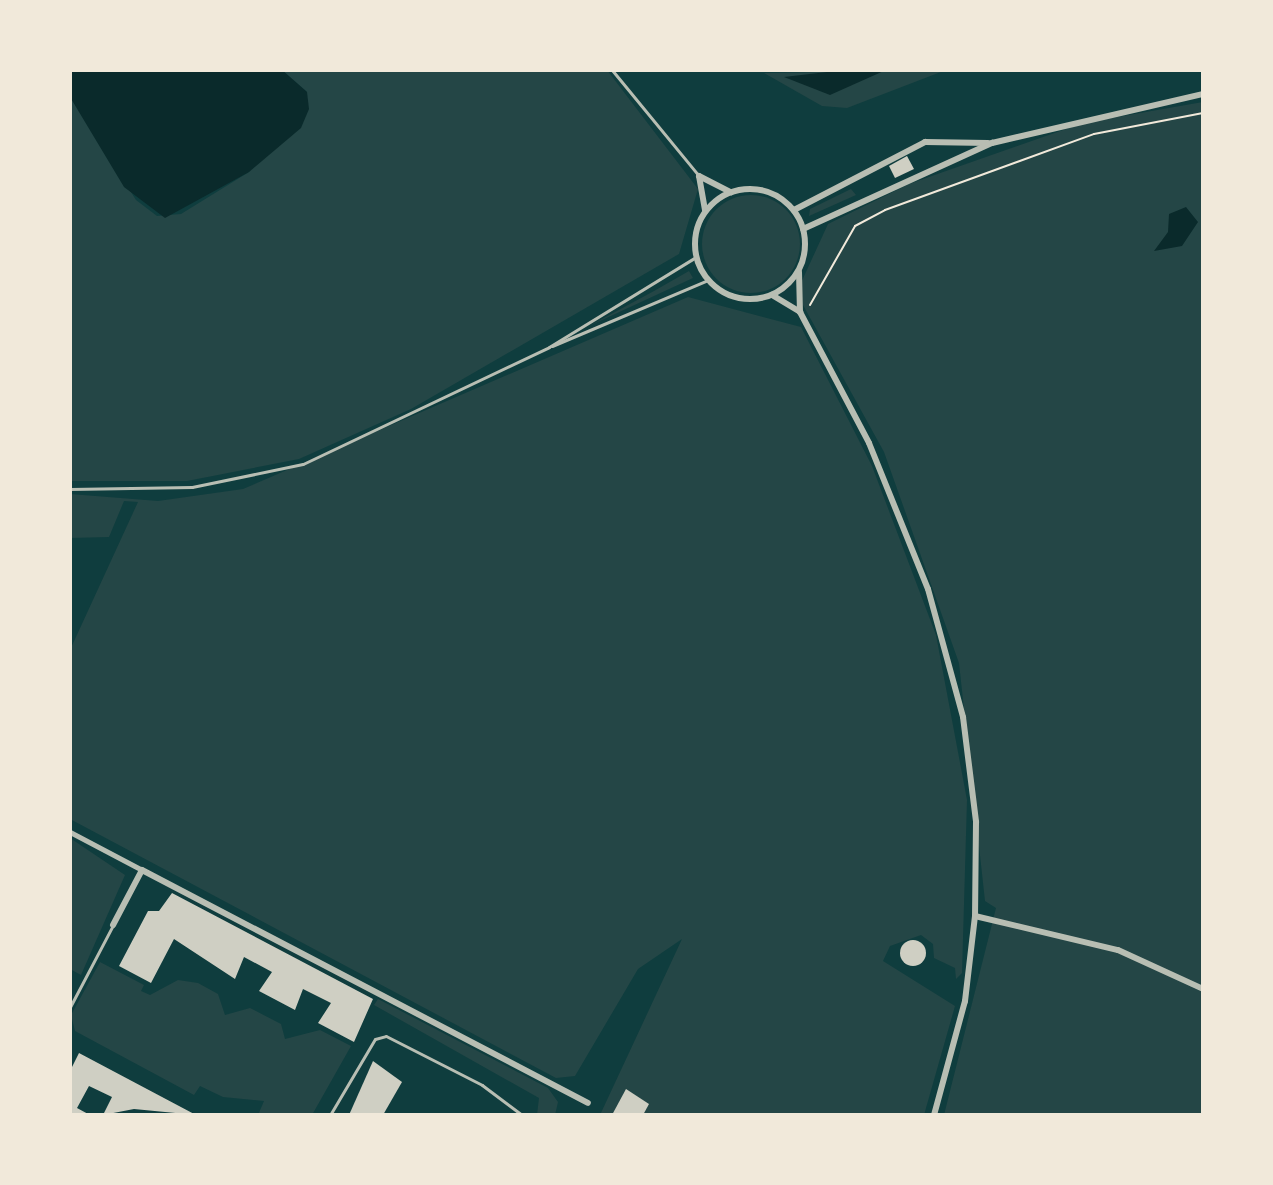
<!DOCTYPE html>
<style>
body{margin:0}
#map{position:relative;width:1273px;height:1185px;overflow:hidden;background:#0f3d3e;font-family:"Noto Serif",serif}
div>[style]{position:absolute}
.green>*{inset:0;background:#244646}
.round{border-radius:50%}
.water>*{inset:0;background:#0a2a2b}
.building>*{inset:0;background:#cfcfc3}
.path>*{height:2px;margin:-1px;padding:0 1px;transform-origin:1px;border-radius:1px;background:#f1e9da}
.service>*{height:3px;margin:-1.5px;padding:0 1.5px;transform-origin:1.5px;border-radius:1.5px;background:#b8beb3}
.pedestrian>*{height:5px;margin:-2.5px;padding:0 2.5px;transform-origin:2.5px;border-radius:2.5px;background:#b8beb3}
.minor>*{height:6px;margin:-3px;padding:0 3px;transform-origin:3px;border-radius:3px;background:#b8beb3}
.minor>.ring{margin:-3px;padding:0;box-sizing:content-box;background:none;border:6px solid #b8beb3;border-radius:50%}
span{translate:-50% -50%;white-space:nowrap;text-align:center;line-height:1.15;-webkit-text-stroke:8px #f1e9da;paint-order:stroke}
.frame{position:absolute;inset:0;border:72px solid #f1e9da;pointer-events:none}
</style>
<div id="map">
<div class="green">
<i style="clip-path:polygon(282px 70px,607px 70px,698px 189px,679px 254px,411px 409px,299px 459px,187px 481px,70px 481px,70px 96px,136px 200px,157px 216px,181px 214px,249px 172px,307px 92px)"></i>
<i style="clip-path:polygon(946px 70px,847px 108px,822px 106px,764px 73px)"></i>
<i style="clip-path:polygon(1203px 102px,1203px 1115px,944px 1115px,996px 908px,985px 901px,959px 663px,884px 452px,803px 305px,800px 285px,828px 224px,909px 184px,1083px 123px)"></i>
<i style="clip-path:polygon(851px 189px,856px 195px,809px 216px,810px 209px)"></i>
<i class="round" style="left:702px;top:195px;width:98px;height:98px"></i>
<i style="clip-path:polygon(689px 271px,693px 278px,589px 326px,654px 291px)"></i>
<i style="clip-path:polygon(688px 297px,801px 327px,872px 466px,936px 635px,967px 800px,962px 973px,956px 979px,955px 968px,934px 958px,933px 944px,921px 935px,890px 946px,883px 961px,955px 1006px,924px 1115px,600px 1115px,682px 939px,638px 969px,575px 1076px,556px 1078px,70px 819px,70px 650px,138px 502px,124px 501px,109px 537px,70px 538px,70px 494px,158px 501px,243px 489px)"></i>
<i style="clip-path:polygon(70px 838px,125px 875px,81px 975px,70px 969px)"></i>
<i style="clip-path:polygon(100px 962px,144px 985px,141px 991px,150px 995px,178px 980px,198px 983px,218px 994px,225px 1015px,250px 1008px,281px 1024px,285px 1039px,320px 1030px,351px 1046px,312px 1115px,258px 1115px,264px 1101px,223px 1097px,200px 1086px,194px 1095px,75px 1031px,71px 1015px)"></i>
<i style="clip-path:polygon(378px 999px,548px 1088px,558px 1102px,555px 1115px,537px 1115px,539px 1098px,374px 1005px)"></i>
</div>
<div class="water">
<i style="clip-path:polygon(70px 70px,282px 70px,307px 92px,309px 109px,301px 128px,249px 172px,165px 218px,124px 187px,70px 97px)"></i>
<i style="clip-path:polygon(844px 70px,886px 70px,830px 95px,784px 77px)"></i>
<i style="clip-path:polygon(1186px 207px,1198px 222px,1182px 246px,1154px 251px,1168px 232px,1169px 214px)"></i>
</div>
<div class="building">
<i style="clip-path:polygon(907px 156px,914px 169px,895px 178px,889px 166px)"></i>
<i style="clip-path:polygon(172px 893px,373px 999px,354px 1042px,318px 1023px,331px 1003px,303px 989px,295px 1010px,259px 991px,272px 972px,244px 957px,235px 979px,174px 939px,151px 983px,119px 966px,148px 911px,159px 911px)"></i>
<i class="round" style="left:900px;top:940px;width:26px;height:26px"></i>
<i style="clip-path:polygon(79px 1053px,196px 1115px,134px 1109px,103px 1115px,112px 1097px,89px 1086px,77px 1108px,90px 1115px,70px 1115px,70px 1071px)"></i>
<i style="clip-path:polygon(373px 1061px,402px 1082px,383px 1115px,349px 1115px)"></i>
<i style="clip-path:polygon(626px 1089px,649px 1104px,643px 1115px,612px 1115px)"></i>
</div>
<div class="path">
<i style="left:810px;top:305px;width:91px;rotate:-60.3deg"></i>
<i style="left:855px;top:226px;width:34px;rotate:-28deg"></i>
<i style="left:885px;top:210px;width:222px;rotate:-20deg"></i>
<i style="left:1094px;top:134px;width:111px;rotate:-10.9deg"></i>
</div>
<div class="service">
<i style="left:612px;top:70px;width:137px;rotate:50.6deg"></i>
<i style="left:552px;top:346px;width:169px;rotate:-22.9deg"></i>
<i style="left:70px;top:489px;width:122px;rotate:-0.9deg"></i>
<i style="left:192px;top:487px;width:113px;rotate:-11.7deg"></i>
<i style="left:303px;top:464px;width:272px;rotate:-25.4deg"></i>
<i style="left:549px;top:347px;width:172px;rotate:-31.5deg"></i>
<i style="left:70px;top:1007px;width:93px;rotate:-62.3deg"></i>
<i style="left:330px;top:1115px;width:88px;rotate:-59.4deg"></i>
<i style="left:375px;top:1039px;width:11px;rotate:-15deg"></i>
<i style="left:386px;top:1036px;width:108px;rotate:27deg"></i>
<i style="left:482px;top:1085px;width:50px;rotate:36.9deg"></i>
</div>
<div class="pedestrian">
<i style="left:70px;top:832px;width:81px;rotate:27.8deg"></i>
</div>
<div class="minor">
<i style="left:699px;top:176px;width:36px;rotate:27deg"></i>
<i style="left:699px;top:176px;width:35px;rotate:80deg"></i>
<i class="ring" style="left:695px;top:189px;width:104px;height:104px"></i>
<i style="left:794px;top:210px;width:148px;rotate:-27.4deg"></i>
<i style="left:925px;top:142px;width:63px;rotate:0.9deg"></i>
<i style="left:803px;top:229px;width:208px;rotate:-24.5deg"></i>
<i style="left:992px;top:143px;width:217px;rotate:-13.1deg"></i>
<i style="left:799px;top:272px;width:40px;rotate:88.6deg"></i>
<i style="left:772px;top:295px;width:33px;rotate:31deg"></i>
<i style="left:800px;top:312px;width:148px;rotate:62.2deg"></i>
<i style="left:869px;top:443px;width:157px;rotate:68deg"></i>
<i style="left:928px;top:589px;width:133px;rotate:74.7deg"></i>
<i style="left:963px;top:717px;width:106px;rotate:82.9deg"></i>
<i style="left:976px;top:822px;width:94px;rotate:90.6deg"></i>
<i style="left:975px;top:916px;width:86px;rotate:96.7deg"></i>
<i style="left:965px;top:1001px;width:118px;rotate:105.2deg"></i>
<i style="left:975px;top:916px;width:147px;rotate:13.4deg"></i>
<i style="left:1118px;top:950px;width:94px;rotate:24.6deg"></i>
<i style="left:113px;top:925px;width:62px;rotate:-62.2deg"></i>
<i style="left:142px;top:870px;width:503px;rotate:27.58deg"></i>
</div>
<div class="frame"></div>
</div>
